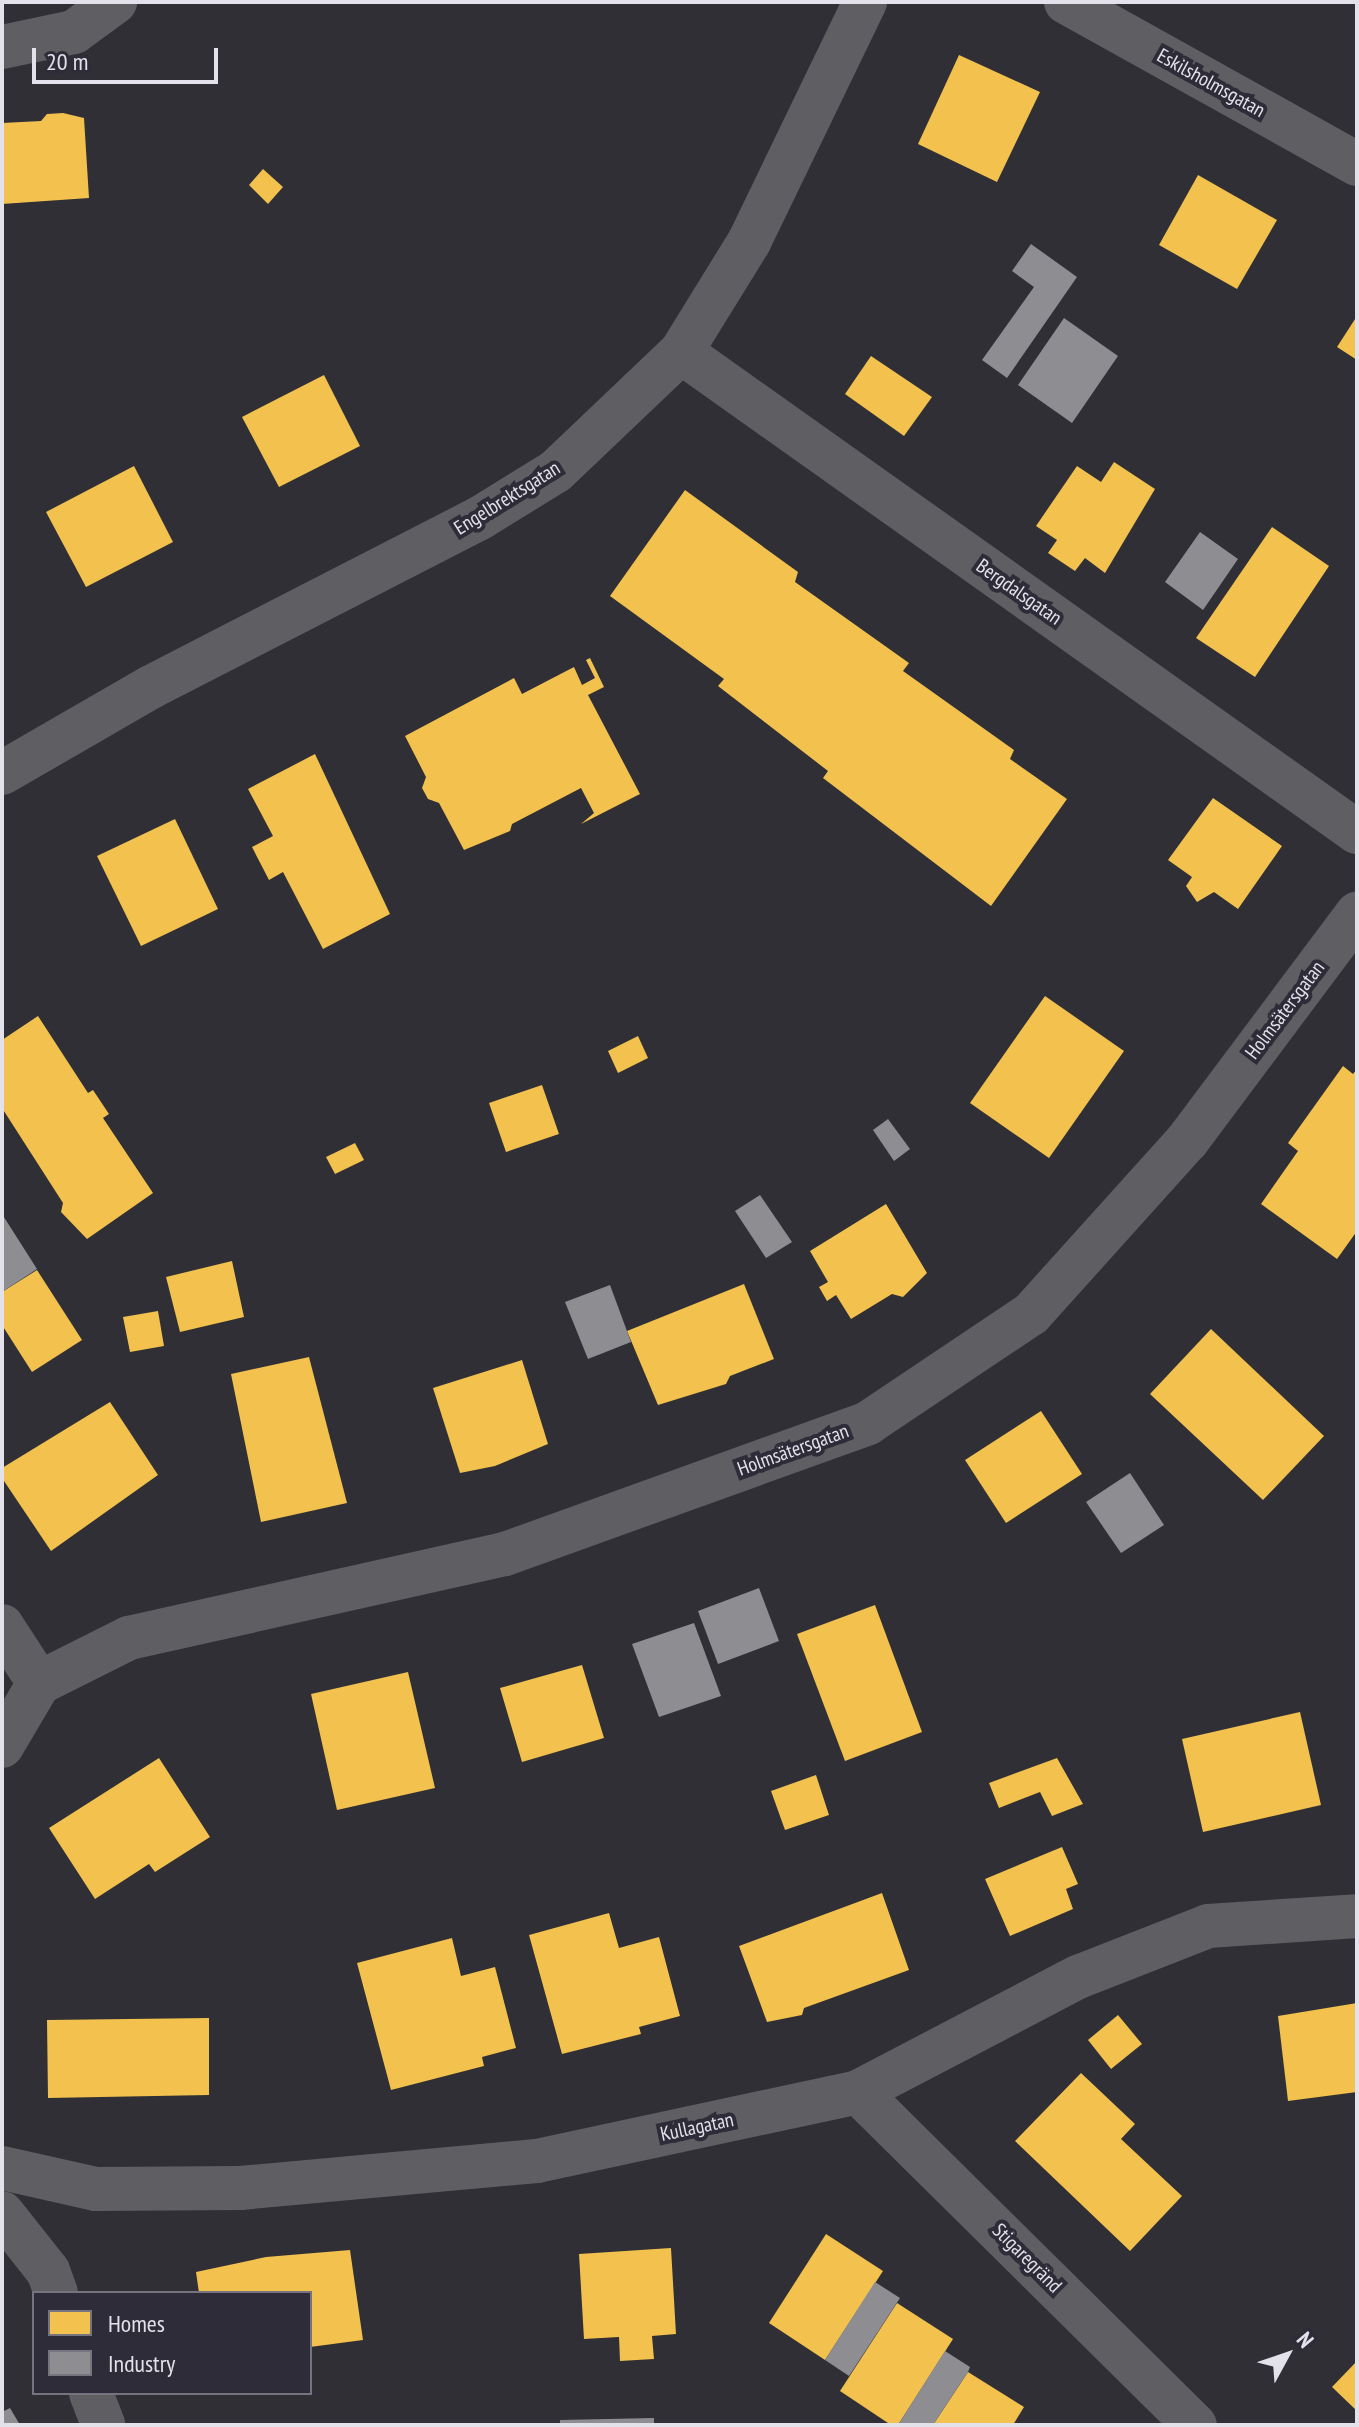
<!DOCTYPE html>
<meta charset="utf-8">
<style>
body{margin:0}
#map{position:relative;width:1359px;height:2427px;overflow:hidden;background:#2f2f35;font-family:"PT Sans Narrow",sans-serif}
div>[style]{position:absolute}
.homes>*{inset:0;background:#f2c14e}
.industry>*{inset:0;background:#8d8d92}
.minor>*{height:44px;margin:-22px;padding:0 22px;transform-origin:22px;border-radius:22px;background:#5e5e63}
span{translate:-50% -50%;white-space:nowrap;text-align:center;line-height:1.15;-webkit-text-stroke:8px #2d2c38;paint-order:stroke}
.street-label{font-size:20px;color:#e3e2ea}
.frame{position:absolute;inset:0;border:4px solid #e3e2ea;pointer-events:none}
.legend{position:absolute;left:32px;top:2291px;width:280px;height:104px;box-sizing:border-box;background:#2d2c38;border:2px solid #76757f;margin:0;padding:10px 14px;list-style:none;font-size:24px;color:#e3e2ea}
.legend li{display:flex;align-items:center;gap:16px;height:40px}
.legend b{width:40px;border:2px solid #76757f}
.north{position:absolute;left:1247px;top:2315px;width:80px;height:80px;-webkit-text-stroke:6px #2d2c38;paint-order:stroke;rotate:50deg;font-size:22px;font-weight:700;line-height:32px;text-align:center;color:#e3e2ea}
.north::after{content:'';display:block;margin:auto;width:28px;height:36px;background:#e3e2ea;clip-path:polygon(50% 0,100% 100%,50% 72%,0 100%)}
.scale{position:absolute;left:32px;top:48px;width:186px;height:36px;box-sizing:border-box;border:4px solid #e3e2ea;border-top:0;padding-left:10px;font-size:24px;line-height:28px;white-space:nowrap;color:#e3e2ea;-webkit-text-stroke:6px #2d2c38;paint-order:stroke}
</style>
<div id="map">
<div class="homes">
<i style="clip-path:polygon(959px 55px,1040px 92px,997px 182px,918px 144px)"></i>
<i style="clip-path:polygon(63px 113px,84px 118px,89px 198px,2px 204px,2px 123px,41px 121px,47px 114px)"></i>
<i style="clip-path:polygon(263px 169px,283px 187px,268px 204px,249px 185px)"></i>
<i style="clip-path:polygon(1198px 175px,1277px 220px,1237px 289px,1159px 245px)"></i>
<i style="clip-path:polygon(1357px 316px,1357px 360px,1337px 347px)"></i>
<i style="clip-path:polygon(871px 356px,932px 397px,904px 436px,845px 394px)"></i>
<i style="clip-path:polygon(324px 375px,360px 446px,279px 487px,242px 417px)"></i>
<i style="clip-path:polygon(1114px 462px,1155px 489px,1105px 573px,1085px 558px,1075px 571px,1048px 553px,1057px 540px,1036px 526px,1077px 466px,1101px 482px)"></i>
<i style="clip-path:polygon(134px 466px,173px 542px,86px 587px,46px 512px)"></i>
<i style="clip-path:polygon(685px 490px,798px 572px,795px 582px,909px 663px,903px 671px,1014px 750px,1010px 759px,1067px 799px,991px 906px,823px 778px,828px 771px,718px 686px,724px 679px,610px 596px)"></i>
<i style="clip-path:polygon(1272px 527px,1329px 566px,1255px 677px,1196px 638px)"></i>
<i style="clip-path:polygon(590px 658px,604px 687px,588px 695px,640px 794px,581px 824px,594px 813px,581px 788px,512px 824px,510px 831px,464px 850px,439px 803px,428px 799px,422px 788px,426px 777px,405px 736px,514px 678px,522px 694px,574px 667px,582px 685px,595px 678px,586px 660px)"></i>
<i style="clip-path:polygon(315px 754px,390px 914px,323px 949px,283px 872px,269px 880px,252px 847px,273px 836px,248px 789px)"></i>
<i style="clip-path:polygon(1213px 798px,1282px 846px,1238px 909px,1214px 892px,1197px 902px,1186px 886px,1192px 877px,1168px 860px)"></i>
<i style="clip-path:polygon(175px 819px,218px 909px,141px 946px,97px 856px)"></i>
<i style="clip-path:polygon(1045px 996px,1124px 1051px,1049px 1158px,970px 1103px)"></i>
<i style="clip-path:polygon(38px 1016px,88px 1093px,93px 1090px,109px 1114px,103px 1118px,153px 1193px,87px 1239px,61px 1212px,63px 1203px,2px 1108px,2px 1040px)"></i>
<i style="clip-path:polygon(638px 1036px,648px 1058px,618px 1073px,608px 1051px)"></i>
<i style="clip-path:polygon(1343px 1066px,1353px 1074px,1357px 1069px,1357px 1231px,1337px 1259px,1261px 1204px,1298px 1151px,1288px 1143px)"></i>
<i style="clip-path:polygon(542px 1085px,559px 1134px,506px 1152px,489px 1103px)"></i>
<i style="clip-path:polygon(355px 1143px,364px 1160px,335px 1174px,326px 1157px)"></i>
<i style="clip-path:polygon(886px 1204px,927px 1273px,903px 1297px,892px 1294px,851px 1319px,836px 1295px,827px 1301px,819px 1287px,828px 1282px,810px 1251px)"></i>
<i style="clip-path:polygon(232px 1261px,244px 1317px,180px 1332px,166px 1277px)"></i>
<i style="clip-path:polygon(37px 1270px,82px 1340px,32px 1372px,2px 1325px,2px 1292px)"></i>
<i style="clip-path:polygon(744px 1284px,774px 1359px,730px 1376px,726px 1384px,658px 1405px,627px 1331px)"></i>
<i style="clip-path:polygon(158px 1311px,164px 1346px,130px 1352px,123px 1317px)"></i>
<i style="clip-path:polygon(1211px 1329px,1324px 1436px,1263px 1500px,1150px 1394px)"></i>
<i style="clip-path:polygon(309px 1357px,347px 1503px,261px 1522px,231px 1374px)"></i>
<i style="clip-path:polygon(522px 1360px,548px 1444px,495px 1466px,460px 1473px,433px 1388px)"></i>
<i style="clip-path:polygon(110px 1402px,158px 1475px,51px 1551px,2px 1478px,2px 1468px)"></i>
<i style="clip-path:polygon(1041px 1411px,1082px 1474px,1006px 1523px,965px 1460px)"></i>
<i style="clip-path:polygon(875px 1605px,922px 1732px,845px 1761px,797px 1634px)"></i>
<i style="clip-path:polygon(582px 1665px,604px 1738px,522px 1762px,500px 1688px)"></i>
<i style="clip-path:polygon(408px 1672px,435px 1788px,337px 1810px,311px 1694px)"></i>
<i style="clip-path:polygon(1300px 1712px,1321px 1805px,1203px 1832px,1182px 1739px)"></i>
<i style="clip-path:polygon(159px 1758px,210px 1837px,155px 1872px,149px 1864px,95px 1899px,49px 1828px)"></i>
<i style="clip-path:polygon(1057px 1758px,1083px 1804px,1052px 1816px,1040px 1792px,999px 1808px,989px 1783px)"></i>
<i style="clip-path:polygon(816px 1775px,829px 1815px,785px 1830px,771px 1791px)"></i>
<i style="clip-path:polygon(1062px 1847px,1078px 1884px,1066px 1889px,1073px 1909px,1010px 1936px,985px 1879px)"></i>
<i style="clip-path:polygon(882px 1893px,909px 1970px,804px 2008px,802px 2015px,767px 2022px,739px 1946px)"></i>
<i style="clip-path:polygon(609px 1913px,619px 1948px,659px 1937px,680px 2016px,639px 2027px,641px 2034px,562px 2054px,529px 1935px)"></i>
<i style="clip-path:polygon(452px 1938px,461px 1976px,495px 1967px,516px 2048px,482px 2057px,484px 2066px,391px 2090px,357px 1963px)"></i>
<i style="clip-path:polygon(1357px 2003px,1357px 2092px,1288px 2101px,1278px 2016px)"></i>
<i style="clip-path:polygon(1118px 2015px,1142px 2044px,1111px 2069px,1088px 2040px)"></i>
<i style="clip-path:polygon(209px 2018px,209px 2095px,48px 2098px,47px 2020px)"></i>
<i style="clip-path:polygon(1081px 2073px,1135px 2124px,1121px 2139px,1182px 2196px,1130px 2251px,1015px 2141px)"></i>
<i style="clip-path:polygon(826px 2234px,883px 2271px,825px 2360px,769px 2323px)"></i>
<i style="clip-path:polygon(671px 2248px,676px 2334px,652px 2336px,654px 2359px,620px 2361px,619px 2337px,584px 2339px,579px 2254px)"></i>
<i style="clip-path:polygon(350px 2250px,363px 2340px,310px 2347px,310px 2293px,199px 2293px,196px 2272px,266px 2257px)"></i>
<i style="clip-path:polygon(897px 2303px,953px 2339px,898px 2425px,891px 2425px,840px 2391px)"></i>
<i style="clip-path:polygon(1357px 2361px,1357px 2411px,1332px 2387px)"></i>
<i style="clip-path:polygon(968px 2372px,1024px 2407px,1013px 2425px,933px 2425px)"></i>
</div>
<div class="industry">
<i style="clip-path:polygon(1031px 244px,1077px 277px,1007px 378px,982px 360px,1034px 287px,1012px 271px)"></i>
<i style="clip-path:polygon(1064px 318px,1118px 356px,1072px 423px,1018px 385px)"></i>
<i style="clip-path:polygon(1200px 532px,1238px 559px,1203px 610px,1165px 582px)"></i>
<i style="clip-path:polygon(888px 1119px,910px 1149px,894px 1161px,873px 1130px)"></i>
<i style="clip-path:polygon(760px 1195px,792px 1242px,766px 1258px,735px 1211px)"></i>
<i style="clip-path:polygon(2px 1214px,37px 1269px,2px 1292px)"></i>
<i style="clip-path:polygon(610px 1285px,631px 1342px,588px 1359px,565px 1302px)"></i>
<i style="clip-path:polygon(1130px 1473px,1164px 1525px,1121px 1553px,1086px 1502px)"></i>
<i style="clip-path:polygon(759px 1588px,779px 1641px,718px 1664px,698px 1611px)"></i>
<i style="clip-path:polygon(694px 1623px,721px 1696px,659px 1717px,632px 1644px)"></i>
<i style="clip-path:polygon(875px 2282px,900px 2298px,849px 2376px,825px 2360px)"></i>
<i style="clip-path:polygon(945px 2351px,970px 2367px,968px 2372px,933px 2425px,898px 2425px)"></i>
<i style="clip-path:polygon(10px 2408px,20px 2425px,2px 2425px,2px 2412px)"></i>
<i style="clip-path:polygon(654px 2418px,654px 2425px,560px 2425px,560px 2420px)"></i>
</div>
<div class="minor">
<i style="left:1066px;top:2px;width:333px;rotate:29.1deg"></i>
<i style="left:2px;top:47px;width:74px;rotate:-11.8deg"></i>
<i style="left:74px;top:32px;width:51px;rotate:-36.2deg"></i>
<i style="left:681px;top:352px;width:829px;rotate:35.38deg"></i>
<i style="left:2px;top:773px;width:172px;rotate:-30deg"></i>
<i style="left:151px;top:687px;width:370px;rotate:-27.2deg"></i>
<i style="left:480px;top:518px;width:89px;rotate:-31.7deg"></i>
<i style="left:556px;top:471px;width:173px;rotate:-43.6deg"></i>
<i style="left:681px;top:352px;width:129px;rotate:-58.3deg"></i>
<i style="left:749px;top:242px;width:267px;rotate:-64.2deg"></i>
<i style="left:2px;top:1626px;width:68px;rotate:57deg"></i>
<i style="left:39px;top:1683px;width:73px;rotate:120.4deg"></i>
<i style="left:39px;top:1683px;width:101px;rotate:-26.6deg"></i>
<i style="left:129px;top:1638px;width:385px;rotate:-12.6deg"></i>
<i style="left:505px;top:1554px;width:386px;rotate:-19.8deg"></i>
<i style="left:868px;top:1423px;width:196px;rotate:-33.8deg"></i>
<i style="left:1031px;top:1314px;width:233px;rotate:-48deg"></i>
<i style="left:1187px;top:1141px;width:284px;rotate:-53.2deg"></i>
<i style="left:858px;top:2092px;width:474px;rotate:44.7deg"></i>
<i style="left:2px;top:2168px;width:96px;rotate:12.6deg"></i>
<i style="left:96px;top:2189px;width:144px;rotate:-0.4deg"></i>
<i style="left:240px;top:2188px;width:298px;rotate:-5.2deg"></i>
<i style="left:537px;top:2161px;width:328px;rotate:-12.1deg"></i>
<i style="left:858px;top:2092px;width:248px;rotate:-27.6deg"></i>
<i style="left:1078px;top:1977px;width:140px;rotate:-21.4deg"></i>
<i style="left:1208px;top:1926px;width:149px;rotate:-3.8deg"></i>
<i style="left:2px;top:2213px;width:74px;rotate:51.6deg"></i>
<i style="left:48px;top:2271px;width:23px;rotate:70deg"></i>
<i style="left:91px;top:2393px;width:34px;rotate:69deg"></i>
</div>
<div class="street-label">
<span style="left:1211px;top:83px;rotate:29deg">Eskilsholmsgatan</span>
<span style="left:507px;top:498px;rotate:-32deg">Engelbrektsgatan</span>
<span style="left:1019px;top:592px;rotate:35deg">Bergdalsgatan</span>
<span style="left:1285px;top:1010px;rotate:-53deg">Holmsätersgatan</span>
<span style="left:793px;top:1450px;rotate:-20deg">Holmsätersgatan</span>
<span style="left:697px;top:2127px;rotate:-12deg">Kullagatan</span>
<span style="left:1027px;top:2258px;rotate:45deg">Stigaregränd</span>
</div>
<div class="frame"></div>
<ul class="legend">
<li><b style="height:22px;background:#f2c14e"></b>Homes</li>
<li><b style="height:22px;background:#8d8d92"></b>Industry</li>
</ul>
<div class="north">N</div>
<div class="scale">20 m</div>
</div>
